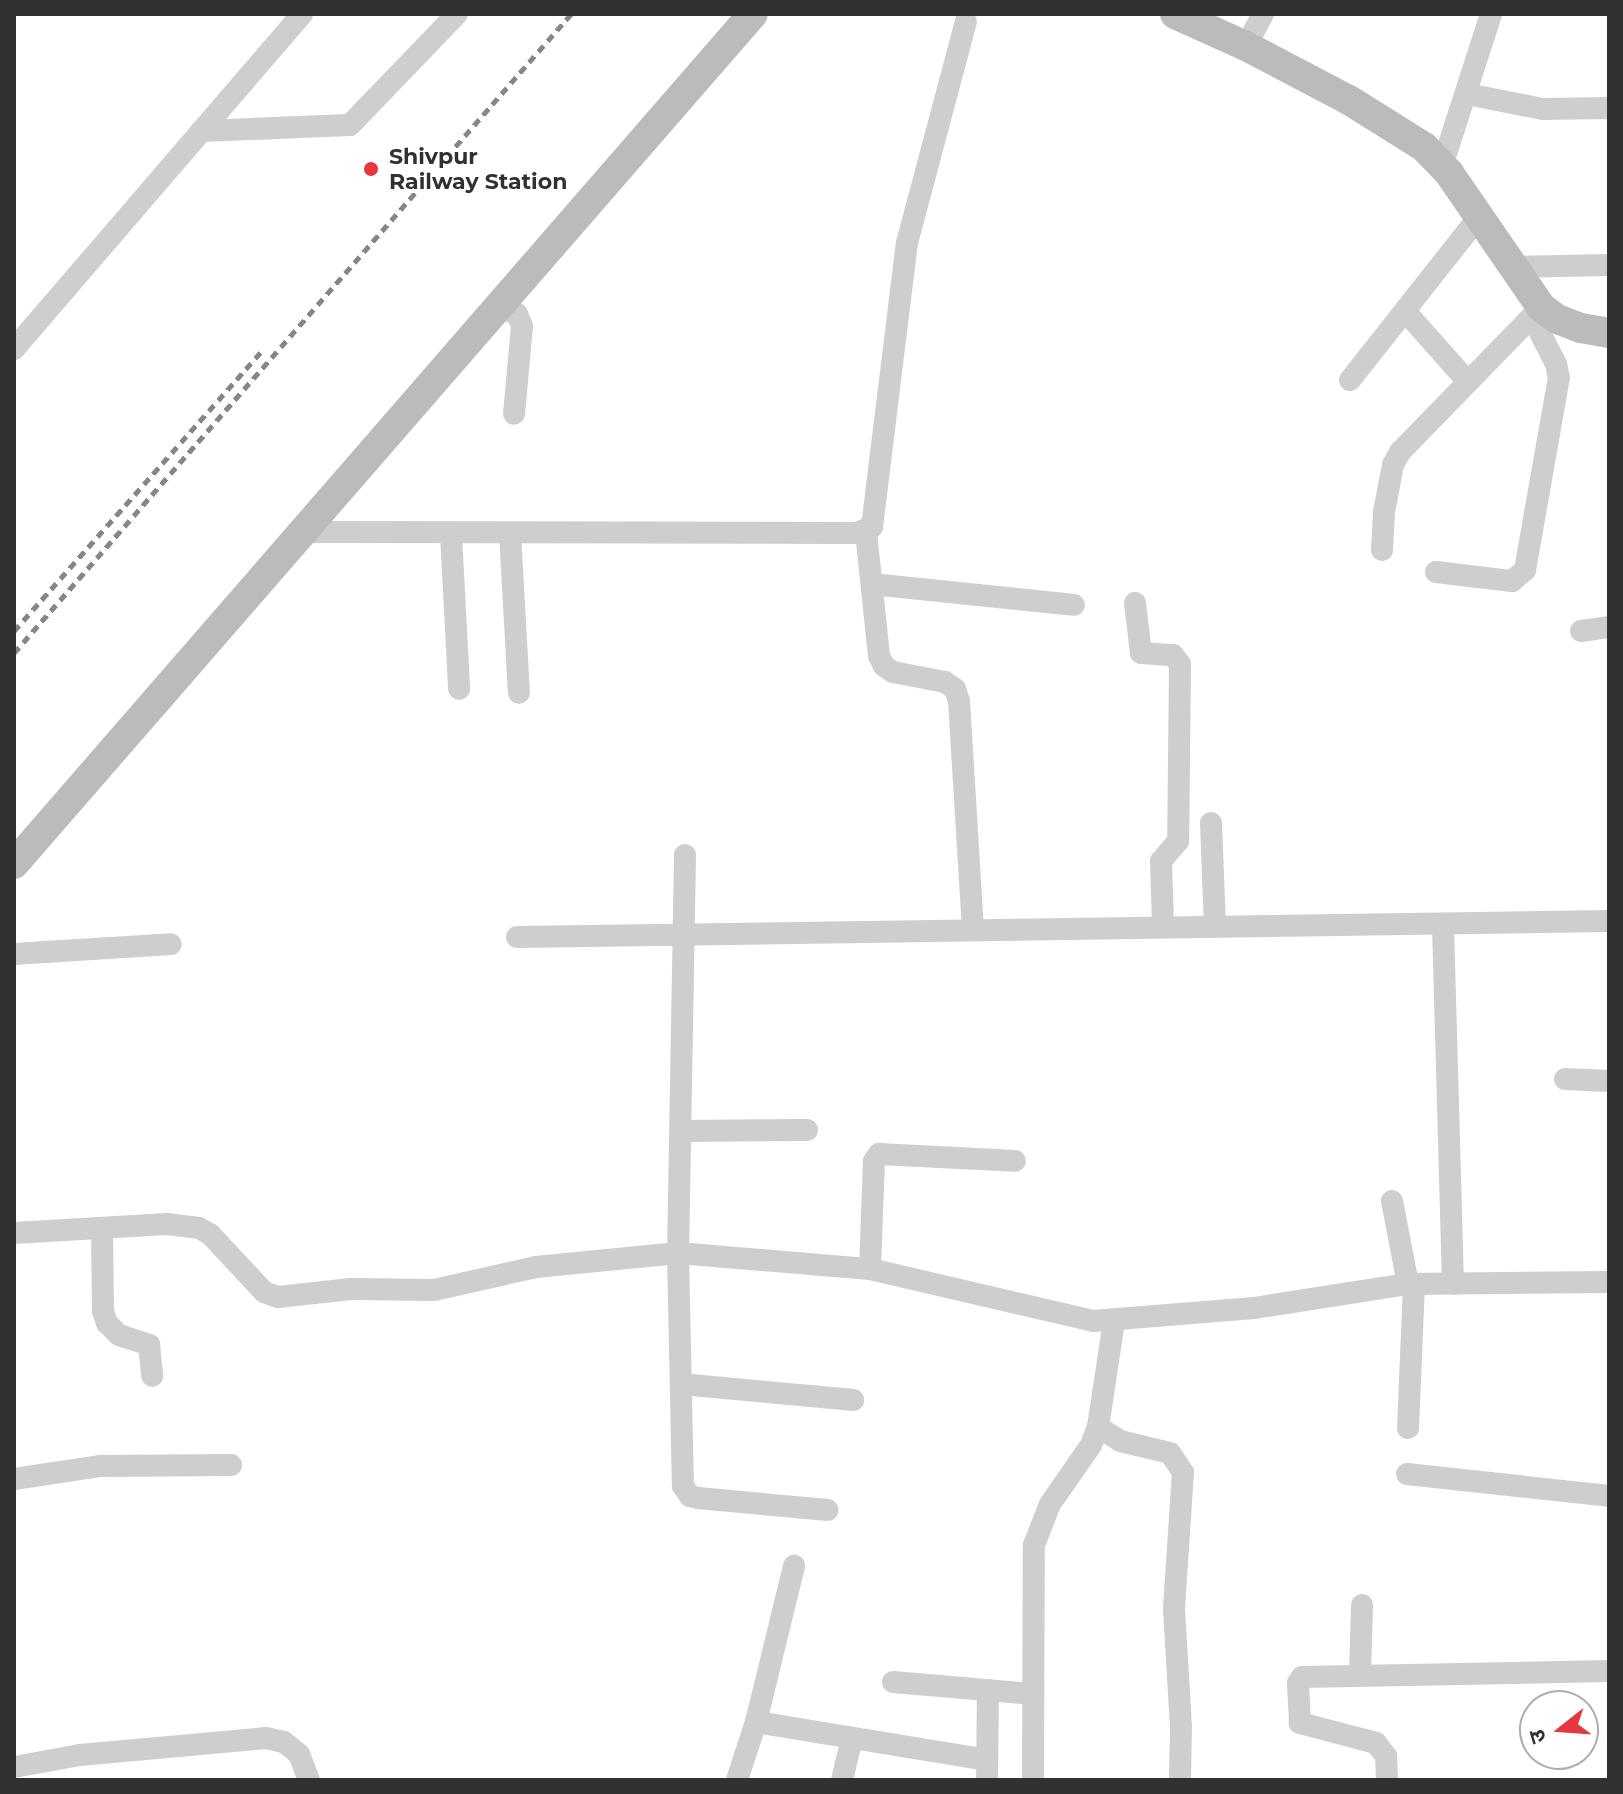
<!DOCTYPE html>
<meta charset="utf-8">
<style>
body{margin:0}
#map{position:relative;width:1623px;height:1794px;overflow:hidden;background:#fff;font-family:Montserrat,"Noto Sans Devanagari",sans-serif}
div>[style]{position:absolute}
.street>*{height:22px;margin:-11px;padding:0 11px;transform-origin:11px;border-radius:11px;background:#cecece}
.secondary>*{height:30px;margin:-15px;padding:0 15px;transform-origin:15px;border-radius:15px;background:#bbb}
.rail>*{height:5px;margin-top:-2.5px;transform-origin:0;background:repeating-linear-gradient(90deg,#868686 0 8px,transparent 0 14px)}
.dots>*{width:22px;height:22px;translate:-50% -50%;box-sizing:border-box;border:4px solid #fff;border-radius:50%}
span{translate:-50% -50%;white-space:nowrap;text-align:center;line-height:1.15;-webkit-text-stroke:8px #fff;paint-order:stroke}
.poi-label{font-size:22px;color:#313131;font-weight:700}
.left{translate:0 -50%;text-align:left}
.frame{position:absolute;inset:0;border:16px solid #313131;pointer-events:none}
.north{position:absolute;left:1519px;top:1690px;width:80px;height:80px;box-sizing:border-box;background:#fff;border:2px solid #adadad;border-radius:50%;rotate:253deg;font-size:22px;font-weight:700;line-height:32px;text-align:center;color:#313131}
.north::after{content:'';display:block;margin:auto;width:28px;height:36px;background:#e4373f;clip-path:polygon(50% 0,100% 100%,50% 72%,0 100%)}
</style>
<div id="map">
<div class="street">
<i style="left:1246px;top:46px;width:36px;rotate:-62deg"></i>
<i style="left:1467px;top:94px;width:77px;rotate:11.2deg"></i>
<i style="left:1543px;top:109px;width:66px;rotate:-0.9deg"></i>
<i style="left:201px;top:131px;width:149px;rotate:-2.3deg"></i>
<i style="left:350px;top:125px;width:154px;rotate:-46.1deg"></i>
<i style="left:1442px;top:166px;width:160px;rotate:-72.1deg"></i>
<i style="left:1510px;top:267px;width:99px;rotate:-1.2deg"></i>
<i style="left:498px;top:307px;width:20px;rotate:20deg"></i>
<i style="left:517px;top:314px;width:13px;rotate:67deg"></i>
<i style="left:522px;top:326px;width:88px;rotate:95.2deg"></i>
<i style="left:1405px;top:311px;width:95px;rotate:48.4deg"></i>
<i style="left:14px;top:349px;width:442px;rotate:-49.3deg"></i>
<i style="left:1350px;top:380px;width:206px;rotate:-51.7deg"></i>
<i style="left:302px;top:532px;width:554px;rotate:0.1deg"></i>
<i style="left:856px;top:533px;width:17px;rotate:-21deg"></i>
<i style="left:872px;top:527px;width:286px;rotate:-83deg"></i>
<i style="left:907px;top:243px;width:229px;rotate:-75.1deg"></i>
<i style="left:866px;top:532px;width:125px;rotate:84deg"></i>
<i style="left:879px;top:656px;width:11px;rotate:63deg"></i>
<i style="left:884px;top:666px;width:11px;rotate:34deg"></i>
<i style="left:893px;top:672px;width:53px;rotate:10.9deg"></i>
<i style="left:945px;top:682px;width:12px;rotate:35deg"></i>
<i style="left:955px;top:689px;width:13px;rotate:72deg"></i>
<i style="left:959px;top:701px;width:229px;rotate:86.5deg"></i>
<i style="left:510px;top:533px;width:160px;rotate:86.8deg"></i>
<i style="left:451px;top:534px;width:155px;rotate:87deg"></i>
<i style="left:1382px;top:550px;width:38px;rotate:-87deg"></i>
<i style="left:1384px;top:512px;width:48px;rotate:-79.2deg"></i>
<i style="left:1393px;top:465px;width:15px;rotate:-62deg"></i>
<i style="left:1400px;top:452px;width:202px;rotate:-45.8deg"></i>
<i style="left:1436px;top:572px;width:77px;rotate:6.8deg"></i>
<i style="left:1512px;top:581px;width:17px;rotate:-40deg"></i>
<i style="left:1525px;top:570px;width:195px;rotate:-80deg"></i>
<i style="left:1559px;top:378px;width:14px;rotate:-102deg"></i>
<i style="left:1556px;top:364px;width:53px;rotate:-117.1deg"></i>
<i style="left:872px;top:584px;width:203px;rotate:5.9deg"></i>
<i style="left:1135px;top:603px;width:50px;rotate:83.2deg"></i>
<i style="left:1141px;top:653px;width:32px;rotate:4deg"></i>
<i style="left:1173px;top:655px;width:11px;rotate:52deg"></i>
<i style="left:1180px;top:664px;width:177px;rotate:90.6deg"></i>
<i style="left:1178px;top:841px;width:26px;rotate:130deg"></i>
<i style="left:1161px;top:861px;width:65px;rotate:88.2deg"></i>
<i style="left:1581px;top:631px;width:28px;rotate:-8deg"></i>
<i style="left:1211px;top:823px;width:102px;rotate:87.8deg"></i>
<i style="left:685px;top:855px;width:398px;rotate:91deg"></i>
<i style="left:678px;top:1253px;width:233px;rotate:88.8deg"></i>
<i style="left:683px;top:1486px;width:12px;rotate:55deg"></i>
<i style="left:690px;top:1496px;width:8px;rotate:14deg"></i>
<i style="left:698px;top:1498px;width:130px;rotate:5.3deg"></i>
<i style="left:1443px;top:926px;width:358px;rotate:88.4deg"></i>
<i style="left:517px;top:937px;width:1092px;rotate:-0.84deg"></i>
<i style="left:14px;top:954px;width:157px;rotate:-3.6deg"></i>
<i style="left:1565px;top:1079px;width:44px;rotate:2.6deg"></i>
<i style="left:681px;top:1131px;width:126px;rotate:-0.5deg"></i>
<i style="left:1392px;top:1201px;width:85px;rotate:79.1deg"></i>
<i style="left:102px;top:1228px;width:83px;rotate:89.3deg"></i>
<i style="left:103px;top:1311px;width:13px;rotate:72deg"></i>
<i style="left:107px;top:1323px;width:17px;rotate:45deg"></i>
<i style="left:119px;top:1335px;width:32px;rotate:18deg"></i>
<i style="left:149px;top:1345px;width:31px;rotate:84deg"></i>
<i style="left:14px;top:1233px;width:153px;rotate:-3.4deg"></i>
<i style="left:167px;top:1224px;width:32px;rotate:7deg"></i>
<i style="left:199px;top:1228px;width:13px;rotate:29deg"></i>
<i style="left:210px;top:1234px;width:79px;rotate:47deg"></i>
<i style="left:264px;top:1292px;width:15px;rotate:20deg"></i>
<i style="left:278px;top:1297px;width:73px;rotate:-6.3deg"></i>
<i style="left:351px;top:1289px;width:83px;rotate:0.7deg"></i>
<i style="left:434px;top:1290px;width:105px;rotate:-12.7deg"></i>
<i style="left:536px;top:1267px;width:143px;rotate:-5.6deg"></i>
<i style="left:678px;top:1253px;width:193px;rotate:4.8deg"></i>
<i style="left:870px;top:1269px;width:229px;rotate:13.1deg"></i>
<i style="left:1093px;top:1321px;width:162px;rotate:-4.6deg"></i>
<i style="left:1254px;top:1308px;width:156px;rotate:-8.9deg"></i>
<i style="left:1408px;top:1284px;width:201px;rotate:-0.6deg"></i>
<i style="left:870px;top:1269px;width:108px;rotate:-87.9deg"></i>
<i style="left:874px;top:1161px;width:9px;rotate:-54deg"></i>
<i style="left:879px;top:1154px;width:136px;rotate:2.9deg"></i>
<i style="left:681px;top:1384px;width:173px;rotate:5.3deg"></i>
<i style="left:1098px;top:1427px;width:26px;rotate:32deg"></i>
<i style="left:1120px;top:1441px;width:51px;rotate:13.5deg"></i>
<i style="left:1170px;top:1453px;width:23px;rotate:56deg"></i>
<i style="left:1183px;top:1472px;width:137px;rotate:93.8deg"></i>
<i style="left:1174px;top:1609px;width:117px;rotate:86.6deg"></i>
<i style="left:1181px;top:1726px;width:54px;rotate:91.1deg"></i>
<i style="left:1408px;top:1428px;width:144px;rotate:-87.6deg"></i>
<i style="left:1407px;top:1474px;width:203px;rotate:6.2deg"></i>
<i style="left:14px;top:1479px;width:88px;rotate:-8.5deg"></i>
<i style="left:101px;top:1466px;width:130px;rotate:-0.4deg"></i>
<i style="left:1360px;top:1674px;width:69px;rotate:-88.3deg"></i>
<i style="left:893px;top:1682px;width:141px;rotate:4.9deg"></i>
<i style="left:756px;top:1722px;width:234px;rotate:9.3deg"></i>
<i style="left:14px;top:1767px;width:67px;rotate:-10.3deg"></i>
<i style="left:80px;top:1755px;width:187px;rotate:-5.2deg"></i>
<i style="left:266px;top:1738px;width:18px;rotate:13deg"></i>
<i style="left:284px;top:1742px;width:19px;rotate:39deg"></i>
<i style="left:299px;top:1754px;width:28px;rotate:69deg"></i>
<i style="left:1033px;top:1776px;width:231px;rotate:-89.8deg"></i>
<i style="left:1034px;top:1545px;width:44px;rotate:-68.7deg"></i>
<i style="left:1050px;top:1504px;width:72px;rotate:-55.2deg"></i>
<i style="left:1091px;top:1445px;width:19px;rotate:-69deg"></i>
<i style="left:1098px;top:1427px;width:107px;rotate:-81.4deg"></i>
<i style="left:737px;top:1780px;width:61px;rotate:-71.9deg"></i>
<i style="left:756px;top:1722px;width:161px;rotate:-76.3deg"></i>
<i style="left:842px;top:1780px;width:43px;rotate:-76.6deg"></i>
<i style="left:987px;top:1780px;width:90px;rotate:-89.4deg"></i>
<i style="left:1387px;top:1780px;width:24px;rotate:-92deg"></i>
<i style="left:1386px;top:1756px;width:16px;rotate:-128deg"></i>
<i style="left:1376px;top:1743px;width:79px;rotate:-165.3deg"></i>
<i style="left:1300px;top:1723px;width:40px;rotate:-92.9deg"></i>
<i style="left:1298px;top:1683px;width:7px;rotate:-56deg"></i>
<i style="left:1302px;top:1677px;width:307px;rotate:-1.1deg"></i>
</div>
<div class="secondary">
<i style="left:1175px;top:14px;width:78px;rotate:24.3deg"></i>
<i style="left:1246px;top:46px;width:116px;rotate:27.7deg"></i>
<i style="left:1349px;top:100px;width:89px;rotate:32.1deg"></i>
<i style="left:1424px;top:147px;width:36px;rotate:46deg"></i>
<i style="left:1449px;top:173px;width:163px;rotate:55.5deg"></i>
<i style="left:1541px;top:307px;width:20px;rotate:37deg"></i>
<i style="left:1557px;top:319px;width:26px;rotate:21deg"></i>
<i style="left:1581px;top:328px;width:28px;rotate:10deg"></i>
<i style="left:14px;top:864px;width:1126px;rotate:-49deg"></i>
</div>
<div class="rail">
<i style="left:14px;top:631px;width:375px;rotate:-48.5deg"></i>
<i style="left:14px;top:653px;width:848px;rotate:-48.92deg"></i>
</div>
<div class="dots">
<i style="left:371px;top:169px;background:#e4373f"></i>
</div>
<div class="poi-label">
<span class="left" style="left:389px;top:169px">Shivpur<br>Railway Station</span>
</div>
<div class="frame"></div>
<div class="north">उ</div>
</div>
